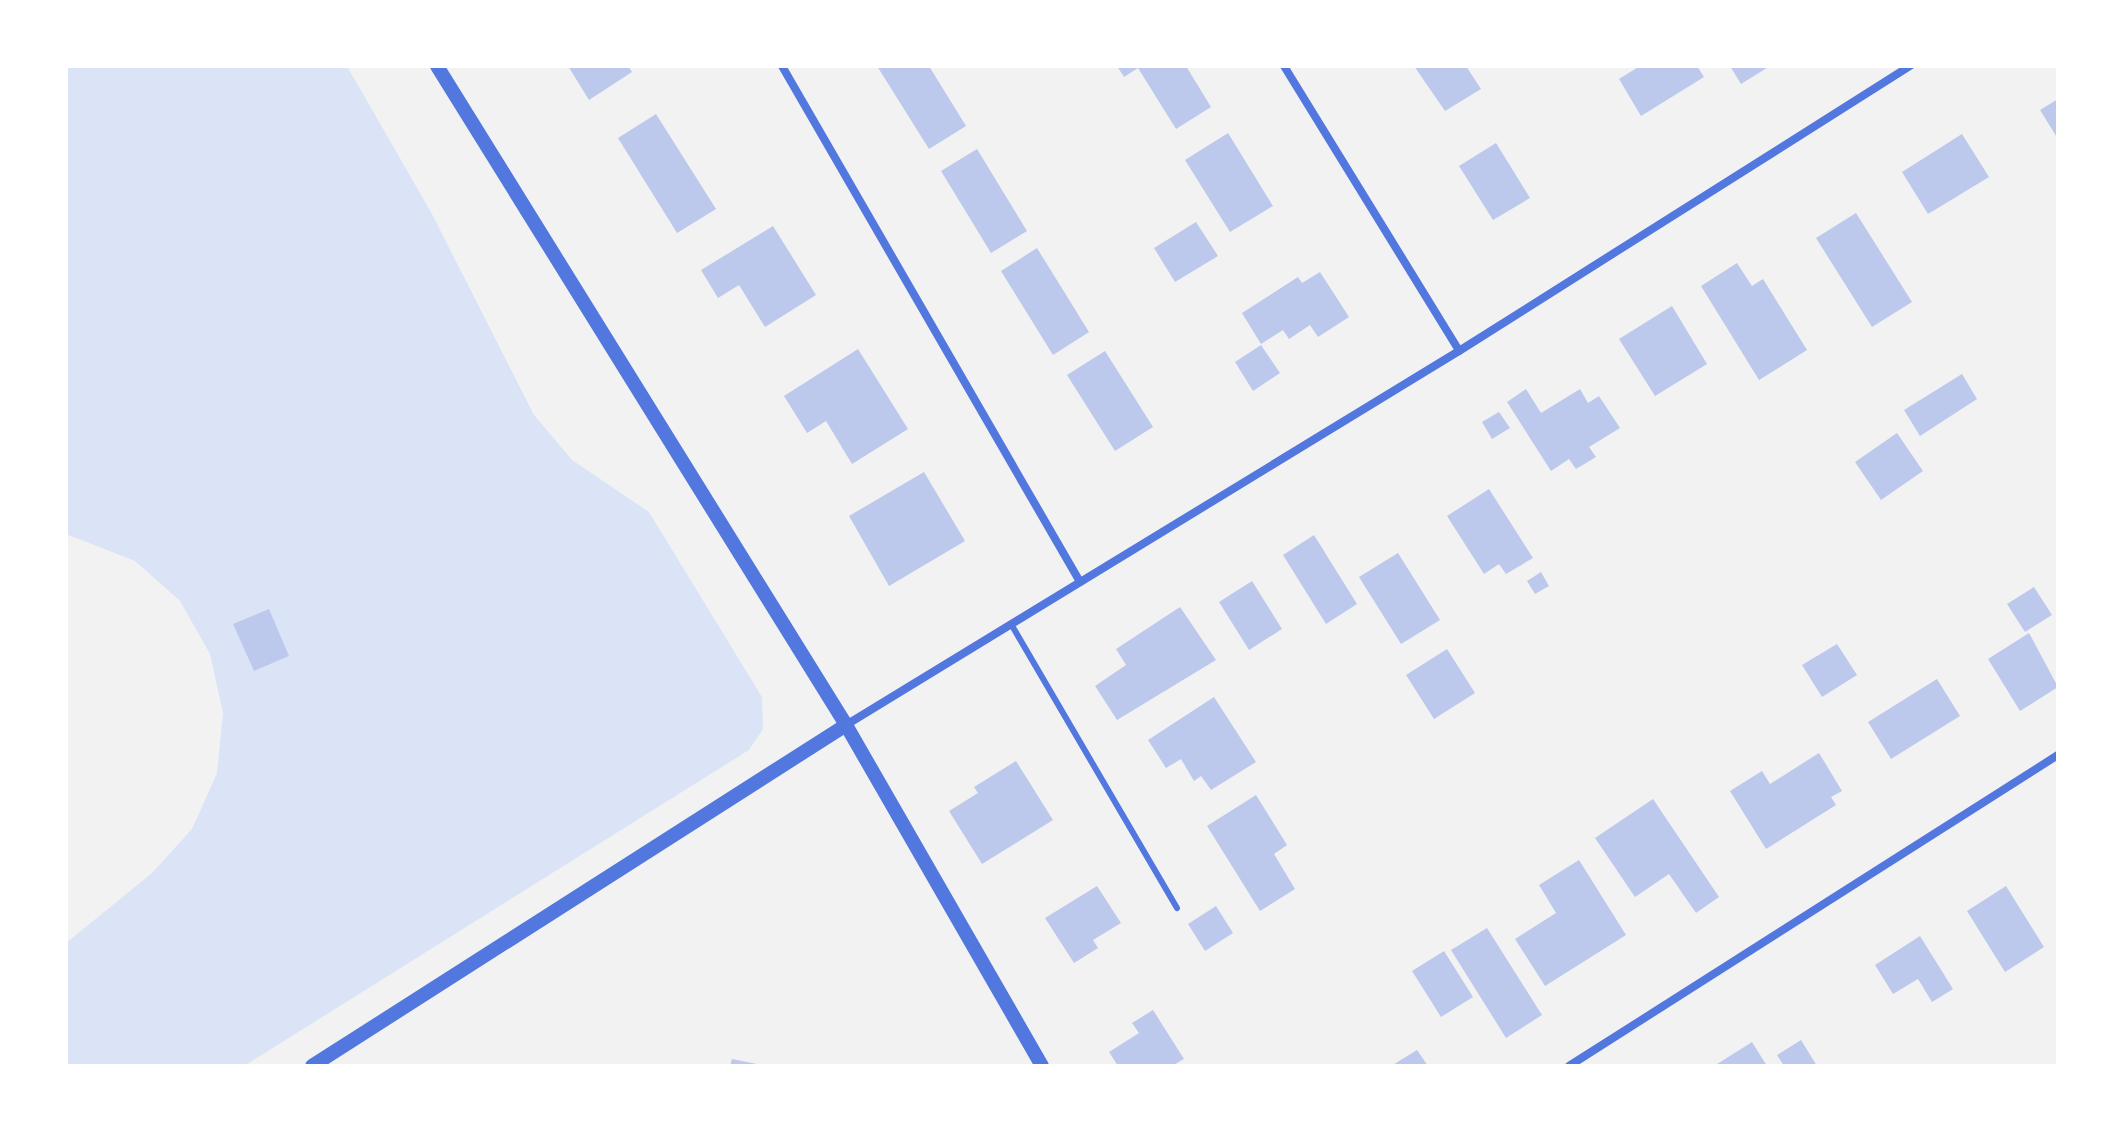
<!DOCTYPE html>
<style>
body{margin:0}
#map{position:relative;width:2124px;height:1132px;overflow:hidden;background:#f2f2f2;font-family:Poppins,sans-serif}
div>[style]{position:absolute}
.green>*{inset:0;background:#dbe4f7}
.building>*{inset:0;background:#bdc9ec}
.service>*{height:6px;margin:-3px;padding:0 3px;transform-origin:3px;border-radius:3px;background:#5277de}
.minor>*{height:8px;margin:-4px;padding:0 4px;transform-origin:4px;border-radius:4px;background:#5277de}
.tertiary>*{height:14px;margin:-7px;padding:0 7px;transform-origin:7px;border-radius:7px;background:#5277de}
span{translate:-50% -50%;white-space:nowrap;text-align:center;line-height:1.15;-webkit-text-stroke:8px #fff;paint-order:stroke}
.frame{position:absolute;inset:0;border:68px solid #fff;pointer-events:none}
</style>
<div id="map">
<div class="green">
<i style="clip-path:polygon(66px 66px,347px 66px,432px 214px,534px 415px,572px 460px,649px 512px,762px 697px,763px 729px,749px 750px,244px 1066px,66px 1066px,66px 943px,152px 873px,192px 829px,217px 773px,223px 713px,210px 654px,180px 601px,135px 561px,66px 534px)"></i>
</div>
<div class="building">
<i style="clip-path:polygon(568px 66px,628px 66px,632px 72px,589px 100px)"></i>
<i style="clip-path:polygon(877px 66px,929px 66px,966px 126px,929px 149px)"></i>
<i style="clip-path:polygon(1117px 66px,1186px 66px,1211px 107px,1176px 129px,1138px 68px,1124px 77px)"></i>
<i style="clip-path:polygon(1414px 66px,1466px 66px,1481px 89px,1445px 111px)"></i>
<i style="clip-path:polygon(1640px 66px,1697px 66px,1704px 77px,1641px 116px,1619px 79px)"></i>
<i style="clip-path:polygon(1730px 66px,1770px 66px,1741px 84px)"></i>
<i style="clip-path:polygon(2058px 99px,2058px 139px,2040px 110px)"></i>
<i style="clip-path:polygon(656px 114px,716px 209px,677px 233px,618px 138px)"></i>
<i style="clip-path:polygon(1228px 133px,1273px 206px,1230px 232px,1185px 160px)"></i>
<i style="clip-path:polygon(1962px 134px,1989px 177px,1928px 214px,1902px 172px)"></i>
<i style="clip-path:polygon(1496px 143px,1530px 198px,1493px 220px,1459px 166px)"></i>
<i style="clip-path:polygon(977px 149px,1027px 231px,991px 253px,941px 171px)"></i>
<i style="clip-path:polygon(1856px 213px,1912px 302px,1872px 327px,1816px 238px)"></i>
<i style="clip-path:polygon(1196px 222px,1218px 256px,1175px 282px,1154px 248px)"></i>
<i style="clip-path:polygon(773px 226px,816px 295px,765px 327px,739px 285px,718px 298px,701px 270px)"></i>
<i style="clip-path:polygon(1037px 248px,1089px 332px,1053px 355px,1001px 271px)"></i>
<i style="clip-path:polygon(1737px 263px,1752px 286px,1763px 279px,1807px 350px,1759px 380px,1701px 286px)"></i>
<i style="clip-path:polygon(1320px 272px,1349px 317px,1318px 337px,1310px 325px,1289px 339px,1283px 330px,1261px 344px,1242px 313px,1298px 277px,1302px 283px)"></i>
<i style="clip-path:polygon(1672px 306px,1707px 364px,1655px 396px,1619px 339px)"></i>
<i style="clip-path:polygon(1261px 345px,1280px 373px,1253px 391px,1235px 362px)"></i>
<i style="clip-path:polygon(858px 349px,908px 429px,852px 464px,826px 421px,807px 433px,784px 396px)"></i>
<i style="clip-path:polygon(1105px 351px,1153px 427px,1115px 451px,1067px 375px)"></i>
<i style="clip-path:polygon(1962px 374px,1977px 399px,1920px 436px,1904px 410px)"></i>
<i style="clip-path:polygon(1526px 389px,1541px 413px,1580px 389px,1588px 403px,1599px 396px,1620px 428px,1589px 447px,1596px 457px,1576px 469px,1569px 459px,1551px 471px,1507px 402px)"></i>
<i style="clip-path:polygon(1499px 412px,1510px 428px,1492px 439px,1482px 422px)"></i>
<i style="clip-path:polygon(1897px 433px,1923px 471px,1881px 500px,1855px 462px)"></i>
<i style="clip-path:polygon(924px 472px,965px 541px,889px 586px,849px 516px)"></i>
<i style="clip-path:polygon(1489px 489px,1533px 558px,1506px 574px,1499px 564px,1484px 574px,1447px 516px)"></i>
<i style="clip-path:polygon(1314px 535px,1357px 604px,1326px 624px,1283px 555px)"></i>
<i style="clip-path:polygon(1398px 553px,1440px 620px,1401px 644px,1359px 577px)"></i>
<i style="clip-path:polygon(1541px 572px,1549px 586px,1535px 594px,1527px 581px)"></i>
<i style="clip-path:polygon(1252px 581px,1282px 629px,1249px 650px,1219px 602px)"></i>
<i style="clip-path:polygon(2034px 587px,2052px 615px,2025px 632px,2007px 604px)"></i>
<i style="clip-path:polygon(1180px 607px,1216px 660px,1117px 720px,1095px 686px,1126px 665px,1116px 649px)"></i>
<i style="clip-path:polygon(269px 609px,289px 656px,254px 671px,233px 624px)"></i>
<i style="clip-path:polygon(2029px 633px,2058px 687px,2020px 711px,1988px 659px)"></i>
<i style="clip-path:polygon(1837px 644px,1857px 675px,1822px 697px,1802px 665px)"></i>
<i style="clip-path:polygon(1447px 649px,1475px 693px,1434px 719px,1406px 675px)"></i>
<i style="clip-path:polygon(1937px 679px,1960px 716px,1891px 759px,1868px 722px)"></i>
<i style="clip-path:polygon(1214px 697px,1256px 762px,1211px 790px,1201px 776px,1194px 781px,1181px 759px,1166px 768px,1148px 740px)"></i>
<i style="clip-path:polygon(1819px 753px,1842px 791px,1831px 797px,1836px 805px,1766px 849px,1730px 791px,1762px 771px,1770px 784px)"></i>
<i style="clip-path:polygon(1016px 761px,1053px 820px,982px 864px,949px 811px,978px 793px,974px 787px)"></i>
<i style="clip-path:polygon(1256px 795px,1287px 845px,1274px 854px,1295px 889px,1260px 911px,1207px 826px)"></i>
<i style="clip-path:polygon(1653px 799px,1719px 897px,1696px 913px,1669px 874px,1635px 897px,1595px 838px)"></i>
<i style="clip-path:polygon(1579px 860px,1626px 935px,1545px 986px,1515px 939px,1556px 913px,1539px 885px)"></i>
<i style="clip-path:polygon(1097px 886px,1121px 923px,1093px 940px,1098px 948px,1074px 963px,1045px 918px)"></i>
<i style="clip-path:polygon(2006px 886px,2044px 947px,2005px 972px,1967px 911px)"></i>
<i style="clip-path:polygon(1216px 906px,1233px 933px,1205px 951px,1188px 924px)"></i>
<i style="clip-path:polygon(1487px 928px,1542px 1015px,1506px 1038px,1451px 950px)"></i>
<i style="clip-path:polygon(1920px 936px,1953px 989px,1932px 1002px,1918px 979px,1893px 994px,1875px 965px)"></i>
<i style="clip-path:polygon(1444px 951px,1473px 997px,1441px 1017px,1412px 971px)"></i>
<i style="clip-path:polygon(1153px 1010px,1184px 1059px,1172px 1066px,1118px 1066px,1109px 1052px,1139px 1033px,1132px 1023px)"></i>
<i style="clip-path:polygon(1801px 1040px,1817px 1066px,1784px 1066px,1777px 1055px)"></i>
<i style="clip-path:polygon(1752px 1042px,1767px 1066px,1714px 1066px)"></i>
<i style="clip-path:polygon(1417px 1050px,1428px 1066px,1391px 1066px)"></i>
<i style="clip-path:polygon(732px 1059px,762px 1065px,762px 1066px,730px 1066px)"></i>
</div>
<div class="service">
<i style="left:1011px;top:624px;width:329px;rotate:59.7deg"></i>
</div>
<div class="minor">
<i style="left:782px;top:66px;width:596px;rotate:59.99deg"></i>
<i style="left:1284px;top:66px;width:334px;rotate:58.4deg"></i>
<i style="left:846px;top:725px;width:718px;rotate:-31.39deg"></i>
<i style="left:1459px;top:351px;width:534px;rotate:-32.29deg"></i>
<i style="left:1569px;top:1066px;width:580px;rotate:-32.46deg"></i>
</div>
<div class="tertiary">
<i style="left:437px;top:66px;width:776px;rotate:58.17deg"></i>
<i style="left:846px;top:725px;width:393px;rotate:60.1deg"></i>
<i style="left:312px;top:1066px;width:634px;rotate:-32.56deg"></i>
</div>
<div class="frame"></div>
</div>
